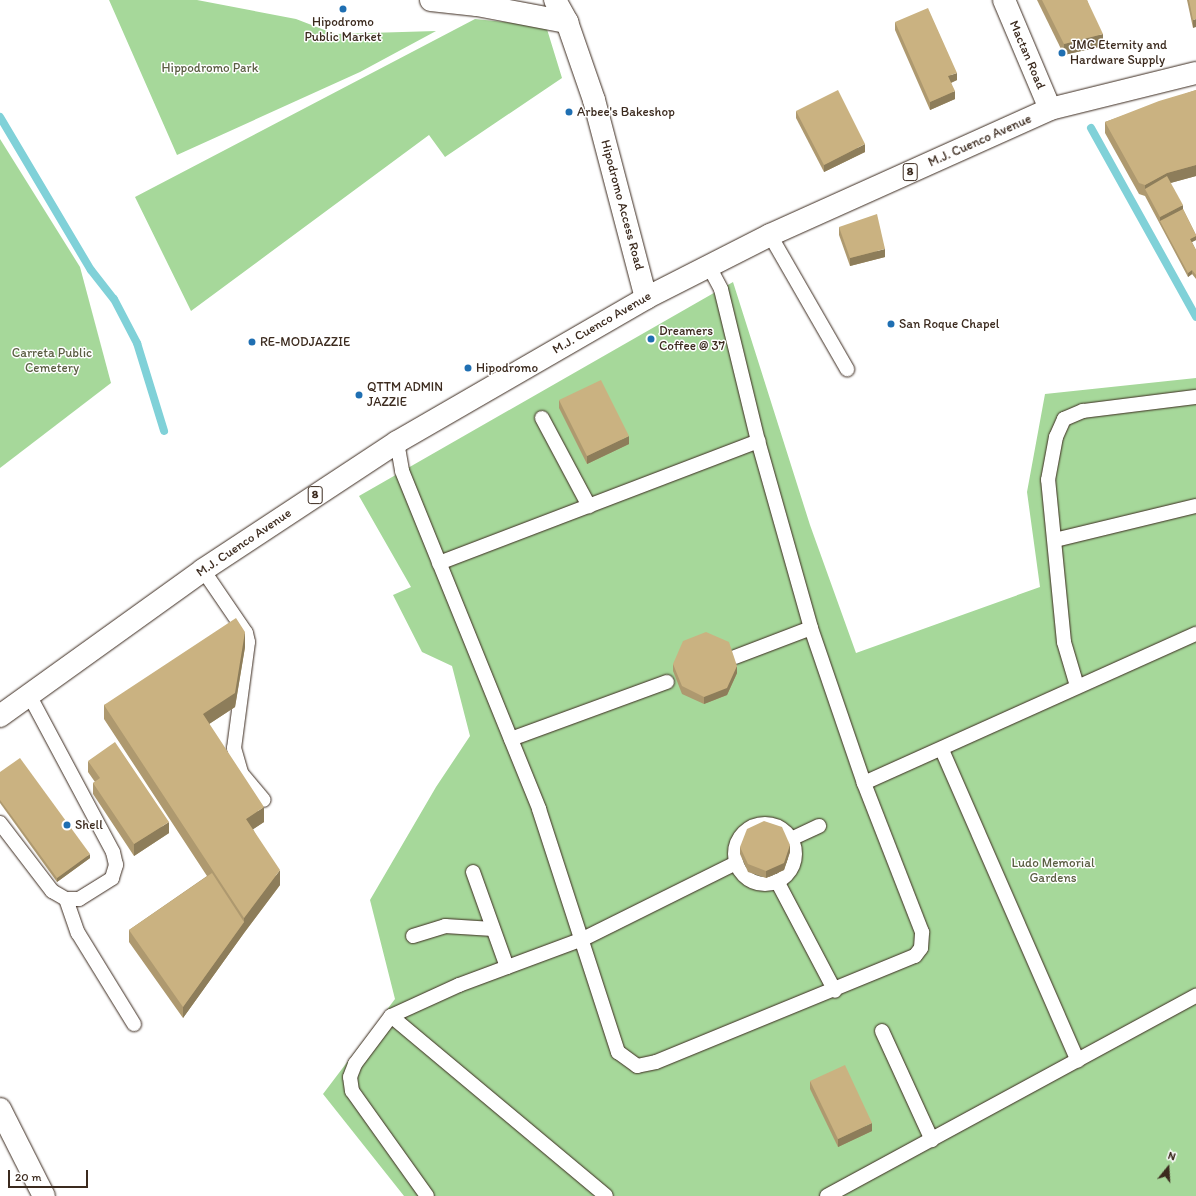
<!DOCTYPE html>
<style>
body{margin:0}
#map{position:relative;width:1196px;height:1196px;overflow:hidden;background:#fff;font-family:Itim,sans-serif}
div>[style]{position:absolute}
.green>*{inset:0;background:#a6d89a}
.stream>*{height:8px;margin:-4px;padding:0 4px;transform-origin:4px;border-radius:4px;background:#80d1d8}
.roads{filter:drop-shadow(0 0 1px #3b2a1e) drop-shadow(0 0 1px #3b2a1e)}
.service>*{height:14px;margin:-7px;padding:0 7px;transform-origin:7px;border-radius:7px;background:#fff}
.service>.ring{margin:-7px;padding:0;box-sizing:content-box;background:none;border:14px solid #fff;border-radius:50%}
.minor>*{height:22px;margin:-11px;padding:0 11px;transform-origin:11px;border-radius:11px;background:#fff}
.primary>*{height:22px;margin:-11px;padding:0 11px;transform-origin:11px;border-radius:11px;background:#fff}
.wall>*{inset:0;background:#ae996f}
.shaded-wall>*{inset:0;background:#8d7d5a}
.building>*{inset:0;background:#cab281}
.dots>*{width:11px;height:11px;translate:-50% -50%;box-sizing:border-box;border:2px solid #fff;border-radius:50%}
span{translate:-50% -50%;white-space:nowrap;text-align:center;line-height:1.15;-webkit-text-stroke:3px #fff;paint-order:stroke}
.shield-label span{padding:1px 3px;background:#fff;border:1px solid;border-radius:3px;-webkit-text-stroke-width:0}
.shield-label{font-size:12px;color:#3b2a1e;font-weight:700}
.poi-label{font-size:13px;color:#3b2a1e}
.left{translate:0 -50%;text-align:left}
.street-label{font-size:13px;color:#3b2a1e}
.park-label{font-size:13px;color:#5b5e43}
.north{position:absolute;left:1148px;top:1148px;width:40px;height:40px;-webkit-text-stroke:3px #fff;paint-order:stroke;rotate:18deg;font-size:11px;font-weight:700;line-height:16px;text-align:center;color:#3b2a1e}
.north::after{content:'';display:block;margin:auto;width:14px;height:18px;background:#3b2a1e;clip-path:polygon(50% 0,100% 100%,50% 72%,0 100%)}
.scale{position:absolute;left:8px;top:1170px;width:80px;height:18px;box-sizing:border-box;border:2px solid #3b2a1e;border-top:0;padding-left:5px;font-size:12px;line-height:14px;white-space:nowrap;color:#3b2a1e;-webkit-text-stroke:3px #fff;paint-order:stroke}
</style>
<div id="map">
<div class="green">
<i style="clip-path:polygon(109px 0,197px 0,296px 19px,335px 34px,436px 31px,360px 72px,177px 155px)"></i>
<i style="clip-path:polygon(475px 19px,546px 26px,562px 78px,445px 157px,429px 135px,191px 311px,135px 197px)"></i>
<i style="clip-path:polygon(0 139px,80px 267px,111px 383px,0 468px)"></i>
<i style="clip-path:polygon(733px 282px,810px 525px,856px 653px,1040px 587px,1027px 492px,1045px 394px,1196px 378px,1196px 1196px,404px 1196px,323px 1094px,395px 999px,370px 900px,436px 787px,470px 736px,452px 666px,422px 652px,393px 595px,411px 587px,359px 496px)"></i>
</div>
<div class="stream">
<i style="left:0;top:117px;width:178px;rotate:59.3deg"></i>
<i style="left:91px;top:270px;width:37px;rotate:52deg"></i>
<i style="left:114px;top:299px;width:50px;rotate:62.4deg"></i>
<i style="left:137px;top:343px;width:92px;rotate:72.9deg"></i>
<i style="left:1091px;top:128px;width:216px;rotate:60.9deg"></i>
</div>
<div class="roads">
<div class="service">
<i style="left:770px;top:235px;width:155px;rotate:60.1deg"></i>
<i style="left:542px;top:418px;width:100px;rotate:61.9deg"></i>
<i style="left:397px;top:442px;width:29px;rotate:80deg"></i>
<i style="left:402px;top:471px;width:365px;rotate:67.9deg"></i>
<i style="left:539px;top:809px;width:256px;rotate:72deg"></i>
<i style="left:618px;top:1052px;width:24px;rotate:36deg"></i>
<i style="left:637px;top:1066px;width:19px;rotate:-12deg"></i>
<i style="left:656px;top:1062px;width:280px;rotate:-22.3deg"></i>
<i style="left:915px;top:956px;width:10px;rotate:-53deg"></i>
<i style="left:921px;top:948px;width:16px;rotate:-86deg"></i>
<i style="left:922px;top:932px;width:160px;rotate:-111.3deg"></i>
<i style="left:864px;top:783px;width:164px;rotate:-108.9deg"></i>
<i style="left:811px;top:628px;width:194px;rotate:-105.8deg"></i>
<i style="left:758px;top:441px;width:156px;rotate:-103.7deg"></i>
<i style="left:721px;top:289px;width:27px;rotate:-118deg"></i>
<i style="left:1055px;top:540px;width:145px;rotate:-13.6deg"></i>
<i style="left:439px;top:563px;width:342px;rotate:-20.9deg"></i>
<i style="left:203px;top:570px;width:76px;rotate:55.7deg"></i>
<i style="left:246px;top:633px;width:9px;rotate:77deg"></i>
<i style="left:248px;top:642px;width:107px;rotate:97.5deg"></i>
<i style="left:234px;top:748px;width:26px;rotate:74deg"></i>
<i style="left:241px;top:773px;width:35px;rotate:50deg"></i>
<i style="left:735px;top:657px;width:81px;rotate:-20.9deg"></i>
<i style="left:1077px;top:686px;width:46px;rotate:-106.5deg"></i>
<i style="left:1064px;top:642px;width:163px;rotate:-95.6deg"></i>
<i style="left:1048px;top:480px;width:44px;rotate:-79.5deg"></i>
<i style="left:1056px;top:437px;width:20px;rotate:-66deg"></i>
<i style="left:1064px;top:419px;width:21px;rotate:-23deg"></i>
<i style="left:1083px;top:411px;width:114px;rotate:-7.1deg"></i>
<i style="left:511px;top:739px;width:166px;rotate:-20.1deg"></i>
<i style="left:942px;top:750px;width:339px;rotate:66.4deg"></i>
<i style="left:864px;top:783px;width:364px;rotate:-24.2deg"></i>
<i style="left:0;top:823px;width:86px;rotate:52.6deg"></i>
<i style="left:52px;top:891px;width:16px;rotate:30deg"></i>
<i style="left:66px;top:899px;width:13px"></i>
<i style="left:79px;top:899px;width:39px;rotate:-32deg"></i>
<i style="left:112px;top:878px;width:14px;rotate:-73deg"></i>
<i style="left:116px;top:865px;width:13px;rotate:-103deg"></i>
<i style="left:113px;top:852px;width:178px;rotate:-118.1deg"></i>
<i class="ring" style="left:735px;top:824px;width:46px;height:46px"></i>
<i style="left:791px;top:839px;width:31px;rotate:-25deg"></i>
<i style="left:473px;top:872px;width:101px;rotate:70.3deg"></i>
<i style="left:777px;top:881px;width:124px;rotate:62.2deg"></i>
<i style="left:66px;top:899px;width:36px;rotate:71deg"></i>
<i style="left:78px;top:933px;width:107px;rotate:58.4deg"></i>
<i style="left:413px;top:936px;width:34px;rotate:-17deg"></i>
<i style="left:445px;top:926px;width:48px;rotate:3.6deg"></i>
<i style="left:391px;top:1016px;width:280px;rotate:39.9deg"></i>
<i style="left:882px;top:1031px;width:120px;rotate:65.4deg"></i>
<i style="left:427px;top:1196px;width:129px;rotate:-125.5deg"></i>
<i style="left:352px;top:1091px;width:14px;rotate:-98deg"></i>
<i style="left:350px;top:1077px;width:14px;rotate:-69deg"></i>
<i style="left:355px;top:1064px;width:60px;rotate:-53.1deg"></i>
<i style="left:391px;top:1016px;width:75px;rotate:-24.5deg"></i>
<i style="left:459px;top:985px;width:132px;rotate:-20.4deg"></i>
<i style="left:583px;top:939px;width:171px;rotate:-26.4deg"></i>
<i style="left:827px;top:1196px;width:420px;rotate:-28.5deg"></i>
</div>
<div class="minor">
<i style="left:431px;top:0;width:46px;rotate:6.2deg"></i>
<i style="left:477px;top:5px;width:92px;rotate:10.7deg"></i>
<i style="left:555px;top:0;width:25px;rotate:61deg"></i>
<i style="left:567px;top:22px;width:83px;rotate:70.9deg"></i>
<i style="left:594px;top:100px;width:205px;rotate:75.3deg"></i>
<i style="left:1004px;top:0;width:118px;rotate:67.1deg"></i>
<i style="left:0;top:1109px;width:97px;rotate:63.2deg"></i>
</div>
<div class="primary">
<i style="left:0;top:716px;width:250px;rotate:-35.7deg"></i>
<i style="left:203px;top:570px;width:232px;rotate:-33.4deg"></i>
<i style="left:397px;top:442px;width:288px;rotate:-30deg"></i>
<i style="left:646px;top:298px;width:139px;rotate:-26.9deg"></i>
<i style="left:770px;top:235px;width:307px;rotate:-24.2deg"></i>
<i style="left:1050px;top:109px;width:150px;rotate:-13.9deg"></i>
</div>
</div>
<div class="wall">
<i style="clip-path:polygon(1037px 0,1087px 0,1103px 46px,1064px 55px)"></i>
<i style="clip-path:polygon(1187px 0,1196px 0,1193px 28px)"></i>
<i style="clip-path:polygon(895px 22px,957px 80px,951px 83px,955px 99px,930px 110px,895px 30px)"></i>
<i style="clip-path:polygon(1196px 90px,1196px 176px,1170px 183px,1196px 235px,1196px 240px,1192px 242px,1196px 250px,1196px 279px,1192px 274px,1188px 277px,1145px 196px,1139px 194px,1105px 133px,1105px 122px)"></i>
<i style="clip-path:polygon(796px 111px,865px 152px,824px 172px,796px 118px)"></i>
<i style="clip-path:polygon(839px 227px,885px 257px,850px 266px,839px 235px)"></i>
<i style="clip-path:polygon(559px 400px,629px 444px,587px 464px,559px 408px)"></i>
<i style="clip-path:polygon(245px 647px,235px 707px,209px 724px,264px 822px,253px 829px,280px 885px,244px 933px,183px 1018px,129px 942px,129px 930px,207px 876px,104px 719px,104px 705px)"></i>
<i style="clip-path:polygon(673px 664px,737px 673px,727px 695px,704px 704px,682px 694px,673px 671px)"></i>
<i style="clip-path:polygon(88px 761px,169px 833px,134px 856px,93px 794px,93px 783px,95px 782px,88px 772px)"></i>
<i style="clip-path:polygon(0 772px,90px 858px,57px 882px,0 803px)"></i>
<i style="clip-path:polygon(740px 847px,790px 852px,784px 870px,766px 878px,748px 872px,740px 854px)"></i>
<i style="clip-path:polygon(810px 1081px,872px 1131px,838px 1147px,810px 1089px)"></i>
</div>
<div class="shaded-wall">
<i style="clip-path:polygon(1196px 19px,1196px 27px,1193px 28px,1193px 20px)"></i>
<i style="clip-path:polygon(1103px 34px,1103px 46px,1064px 55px,1064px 44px)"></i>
<i style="clip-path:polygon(957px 73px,957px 80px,948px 84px,948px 76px)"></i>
<i style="clip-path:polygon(955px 91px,955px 99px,930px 110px,930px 102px)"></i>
<i style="clip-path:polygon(865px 144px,865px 152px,824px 172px,824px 165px)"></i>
<i style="clip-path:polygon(1196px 165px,1196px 176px,1167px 184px,1145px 189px,1145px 185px,1167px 173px)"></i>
<i style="clip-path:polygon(1183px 205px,1183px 213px,1160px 221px,1160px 217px)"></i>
<i style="clip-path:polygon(1196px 236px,1196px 240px,1190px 243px,1190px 239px)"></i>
<i style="clip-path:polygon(885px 249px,885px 257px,850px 266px,850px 258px)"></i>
<i style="clip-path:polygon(1192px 270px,1192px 274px,1188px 277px,1188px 273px)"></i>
<i style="clip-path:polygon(629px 436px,629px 444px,587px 464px,587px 456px)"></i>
<i style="clip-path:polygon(245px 632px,245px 647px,235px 707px,203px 728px,203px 714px)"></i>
<i style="clip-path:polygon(737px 666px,737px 673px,727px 695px,704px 704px,704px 697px)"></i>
<i style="clip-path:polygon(264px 807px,264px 822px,246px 834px,246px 819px)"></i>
<i style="clip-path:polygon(169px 822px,169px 833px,134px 856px,134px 844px)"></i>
<i style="clip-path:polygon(790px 845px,790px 852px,784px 870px,766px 878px,766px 871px)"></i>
<i style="clip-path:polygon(90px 854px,90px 858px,57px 882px,57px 878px)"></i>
<i style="clip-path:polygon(280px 870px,280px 885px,244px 933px,183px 1018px,183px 1007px,244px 922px,244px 918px)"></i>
<i style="clip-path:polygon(872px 1123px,872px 1131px,838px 1147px,838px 1139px)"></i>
</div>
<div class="building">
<i style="clip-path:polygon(1042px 0,1087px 0,1103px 34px,1064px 44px)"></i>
<i style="clip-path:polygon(1189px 0,1196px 0,1196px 19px,1193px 20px)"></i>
<i style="clip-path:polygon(928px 8px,957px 73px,948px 76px,955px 91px,930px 102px,895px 22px)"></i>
<i style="clip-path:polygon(838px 90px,865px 144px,824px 165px,796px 111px)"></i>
<i style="clip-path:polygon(1196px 90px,1196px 165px,1167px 173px,1145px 185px,1139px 183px,1105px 122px,1159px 101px)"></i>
<i style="clip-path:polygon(1167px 176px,1183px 205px,1160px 217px,1145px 189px)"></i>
<i style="clip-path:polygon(1183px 209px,1196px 235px,1196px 236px,1190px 239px,1196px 250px,1196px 275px,1192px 270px,1188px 273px,1160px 221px)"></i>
<i style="clip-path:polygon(877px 214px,885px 249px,850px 258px,839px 227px)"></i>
<i style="clip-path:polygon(601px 380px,629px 436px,587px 456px,559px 400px)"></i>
<i style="clip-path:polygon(236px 618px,245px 632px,235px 693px,203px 714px,264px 807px,246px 819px,280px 870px,244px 918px,104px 705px)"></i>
<i style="clip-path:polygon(706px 632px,729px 642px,737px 666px,727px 688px,704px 697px,682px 686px,673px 664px,683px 641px)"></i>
<i style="clip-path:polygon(115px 742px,169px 822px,134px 844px,93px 783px,100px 778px,88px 761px)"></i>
<i style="clip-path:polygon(20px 758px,90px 854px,57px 878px,0 800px,0 772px)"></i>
<i style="clip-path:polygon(764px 821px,782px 827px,790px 845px,784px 863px,766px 871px,748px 864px,740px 847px,747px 829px)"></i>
<i style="clip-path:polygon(212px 873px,244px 922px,183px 1007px,129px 930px)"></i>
<i style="clip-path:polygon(845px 1065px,872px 1123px,838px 1139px,810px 1081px)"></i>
</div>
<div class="dots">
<i style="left:343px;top:9px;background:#1f6fb2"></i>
<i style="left:1062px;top:53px;background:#1f6fb2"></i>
<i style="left:569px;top:112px;background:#1f6fb2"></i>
<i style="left:891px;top:324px;background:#1f6fb2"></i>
<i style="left:651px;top:339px;background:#1f6fb2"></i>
<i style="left:252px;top:342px;background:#1f6fb2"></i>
<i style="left:468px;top:368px;background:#1f6fb2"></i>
<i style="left:359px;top:395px;background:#1f6fb2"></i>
<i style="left:67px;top:825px;background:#1f6fb2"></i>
</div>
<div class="shield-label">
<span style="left:910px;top:172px">8</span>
<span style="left:315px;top:495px">8</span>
</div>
<div class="poi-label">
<span style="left:343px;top:30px">Hipodromo<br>Public Market</span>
<span class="left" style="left:1070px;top:53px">JMC Eternity and<br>Hardware Supply</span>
<span class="left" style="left:577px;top:112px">Arbee's Bakeshop</span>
<span class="left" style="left:899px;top:324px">San Roque Chapel</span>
<span class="left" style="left:659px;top:339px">Dreamers<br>Coffee @ 37</span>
<span class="left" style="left:260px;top:342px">RE-MODJAZZIE</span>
<span class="left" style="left:476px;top:368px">Hipodromo</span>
<span class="left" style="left:367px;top:395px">QTTM ADMIN<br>JAZZIE</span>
<span class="left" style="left:75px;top:825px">Shell</span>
</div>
<div class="street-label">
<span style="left:1027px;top:55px;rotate:67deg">Mactan Road</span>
<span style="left:980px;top:141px;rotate:-24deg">M.J. Cuenco Avenue</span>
<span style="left:622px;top:205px;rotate:75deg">Hipodromo Access Road</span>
<span style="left:602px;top:323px;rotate:-30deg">M.J. Cuenco Avenue</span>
<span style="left:244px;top:543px;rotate:-34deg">M.J. Cuenco Avenue</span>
</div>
<div class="park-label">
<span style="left:210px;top:68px">Hippodromo Park</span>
<span style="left:52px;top:361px">Carreta Public<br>Cemetery</span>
<span style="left:1053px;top:871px">Ludo Memorial<br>Gardens</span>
</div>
<div class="north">N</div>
<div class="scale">20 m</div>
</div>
